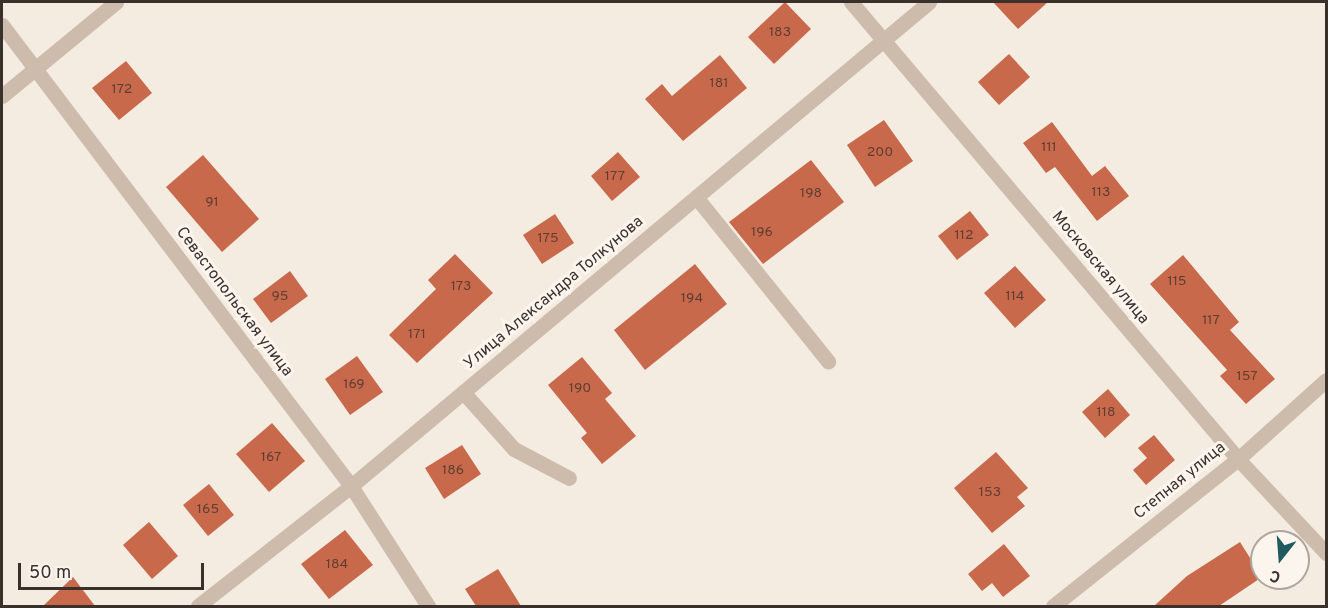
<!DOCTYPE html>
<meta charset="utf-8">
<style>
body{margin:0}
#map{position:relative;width:1328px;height:608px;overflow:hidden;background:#f4ebe1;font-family:Overpass,sans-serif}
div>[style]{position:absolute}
.building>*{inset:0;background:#c8694b}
.minor>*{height:15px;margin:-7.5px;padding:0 7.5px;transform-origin:7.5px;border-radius:7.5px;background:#cdbbac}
span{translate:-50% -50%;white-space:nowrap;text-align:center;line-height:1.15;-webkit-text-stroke:6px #fbf5ee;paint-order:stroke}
.number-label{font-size:14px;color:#5e3e33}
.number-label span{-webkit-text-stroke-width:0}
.street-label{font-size:16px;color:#3b302b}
.frame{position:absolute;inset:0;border:3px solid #3b302b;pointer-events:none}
.north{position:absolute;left:1250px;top:530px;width:60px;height:60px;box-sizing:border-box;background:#fbf5ee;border:2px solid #aea6a0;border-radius:50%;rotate:197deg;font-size:16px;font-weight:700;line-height:24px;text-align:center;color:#3b302b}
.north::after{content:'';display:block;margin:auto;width:21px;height:27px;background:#1f5a5e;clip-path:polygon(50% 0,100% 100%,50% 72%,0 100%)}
.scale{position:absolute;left:18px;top:563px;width:186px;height:27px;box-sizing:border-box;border:3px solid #3b302b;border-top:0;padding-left:8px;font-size:18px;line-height:21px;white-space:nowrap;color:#3b302b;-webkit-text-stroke:4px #fbf5ee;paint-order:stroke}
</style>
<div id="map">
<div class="building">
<i style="clip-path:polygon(785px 2px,811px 29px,774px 64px,748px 37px)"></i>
<i style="clip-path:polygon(993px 2px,1048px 2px,1018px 29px)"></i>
<i style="clip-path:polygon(1009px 54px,1030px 77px,999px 105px,978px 82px)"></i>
<i style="clip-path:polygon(720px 55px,747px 88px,683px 141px,645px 99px,662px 84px,672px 96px)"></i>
<i style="clip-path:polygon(126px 61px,152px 93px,119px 120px,92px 88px)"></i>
<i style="clip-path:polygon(884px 120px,913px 161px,875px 187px,847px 145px)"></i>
<i style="clip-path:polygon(1052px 122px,1092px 176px,1105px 166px,1129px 196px,1097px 221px,1055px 167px,1046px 173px,1023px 143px)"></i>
<i style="clip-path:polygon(618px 152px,640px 177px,612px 201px,591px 176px)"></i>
<i style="clip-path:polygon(203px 155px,259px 219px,222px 252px,166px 187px)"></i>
<i style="clip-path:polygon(811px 160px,844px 202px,763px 264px,729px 222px)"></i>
<i style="clip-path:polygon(970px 211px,989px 235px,957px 260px,938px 236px)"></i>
<i style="clip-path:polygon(555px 214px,574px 243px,542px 264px,523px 235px)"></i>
<i style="clip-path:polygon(455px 254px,493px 293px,417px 363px,389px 335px,436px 289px,428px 280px)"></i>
<i style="clip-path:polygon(1183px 255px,1239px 322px,1230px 330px,1275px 379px,1246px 404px,1220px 376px,1227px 370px,1150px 284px)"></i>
<i style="clip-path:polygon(695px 264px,727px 304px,645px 370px,614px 330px)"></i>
<i style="clip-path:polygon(1015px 266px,1046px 300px,1015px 328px,984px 293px)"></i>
<i style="clip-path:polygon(290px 271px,308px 296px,271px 323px,253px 299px)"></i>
<i style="clip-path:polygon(357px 356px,383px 392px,350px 415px,325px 379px)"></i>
<i style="clip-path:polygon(582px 357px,612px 393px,605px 399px,636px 436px,602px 464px,581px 438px,587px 433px,548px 385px)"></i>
<i style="clip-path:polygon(1108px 389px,1130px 415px,1105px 438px,1082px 412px)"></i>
<i style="clip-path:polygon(272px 423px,305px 461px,269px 492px,236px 454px)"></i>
<i style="clip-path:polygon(1154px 435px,1175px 460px,1146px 485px,1133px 470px,1147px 458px,1138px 448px)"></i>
<i style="clip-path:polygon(462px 445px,481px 474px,444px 499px,425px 468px)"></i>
<i style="clip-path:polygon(996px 452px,1028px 488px,1017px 497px,1025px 506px,992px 533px,954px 488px)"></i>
<i style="clip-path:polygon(209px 484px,234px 515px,208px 536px,183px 505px)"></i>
<i style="clip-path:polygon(149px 522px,178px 556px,152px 579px,123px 545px)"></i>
<i style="clip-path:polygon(345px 530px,373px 565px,329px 599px,301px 564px)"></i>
<i style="clip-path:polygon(1240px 542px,1262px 577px,1219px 606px,1154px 606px,1187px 576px)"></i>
<i style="clip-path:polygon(1004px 544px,1030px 576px,1003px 597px,992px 583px,982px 591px,968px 574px)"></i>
<i style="clip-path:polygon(498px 569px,521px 606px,476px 606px,465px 589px)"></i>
<i style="clip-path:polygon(73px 577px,95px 606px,43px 606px)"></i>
</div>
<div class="minor">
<i style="left:851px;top:2px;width:599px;rotate:49.74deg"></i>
<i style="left:1238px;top:459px;width:129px;rotate:46.9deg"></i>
<i style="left:2px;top:25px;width:578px;rotate:52.87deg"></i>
<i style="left:351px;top:486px;width:143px;rotate:57.3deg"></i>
<i style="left:2px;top:96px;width:148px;rotate:-39.5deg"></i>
<i style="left:696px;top:197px;width:211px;rotate:51.2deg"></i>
<i style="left:463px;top:392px;width:76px;rotate:48.2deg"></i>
<i style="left:514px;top:449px;width:62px;rotate:27.8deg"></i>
<i style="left:198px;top:606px;width:194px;rotate:-38.1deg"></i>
<i style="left:351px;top:486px;width:754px;rotate:-39.94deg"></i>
<i style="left:1053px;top:606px;width:236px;rotate:-38.5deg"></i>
<i style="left:1238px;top:459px;width:118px;rotate:-41.9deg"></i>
</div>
<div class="number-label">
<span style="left:780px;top:33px">183</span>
<span style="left:719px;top:84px">181</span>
<span style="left:122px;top:90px">172</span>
<span style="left:1049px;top:148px">111</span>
<span style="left:880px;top:153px">200</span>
<span style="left:615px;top:177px">177</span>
<span style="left:1101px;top:193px">113</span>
<span style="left:811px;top:194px">198</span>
<span style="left:212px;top:203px">91</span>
<span style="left:762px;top:233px">196</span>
<span style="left:964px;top:236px">112</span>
<span style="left:548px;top:239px">175</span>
<span style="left:1177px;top:282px">115</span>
<span style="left:461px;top:287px">173</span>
<span style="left:280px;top:297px">95</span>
<span style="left:1015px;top:297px">114</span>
<span style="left:692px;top:299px">194</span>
<span style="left:1211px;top:321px">117</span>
<span style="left:417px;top:335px">171</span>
<span style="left:1247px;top:377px">157</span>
<span style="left:354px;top:385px">169</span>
<span style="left:580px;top:389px">190</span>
<span style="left:1106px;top:413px">118</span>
<span style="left:271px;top:458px">167</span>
<span style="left:453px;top:471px">186</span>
<span style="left:990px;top:493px">153</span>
<span style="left:208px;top:510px">165</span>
<span style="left:337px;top:565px">184</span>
</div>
<div class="street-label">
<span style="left:1100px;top:268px;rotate:50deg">Московская улица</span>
<span style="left:554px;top:293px;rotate:-40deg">Улица Александра Толкунова</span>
<span style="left:234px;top:302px;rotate:53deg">Севастопольская улица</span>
<span style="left:1180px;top:481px;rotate:-39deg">Степная улица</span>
</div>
<div class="frame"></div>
<div class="north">С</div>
<div class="scale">50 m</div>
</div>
